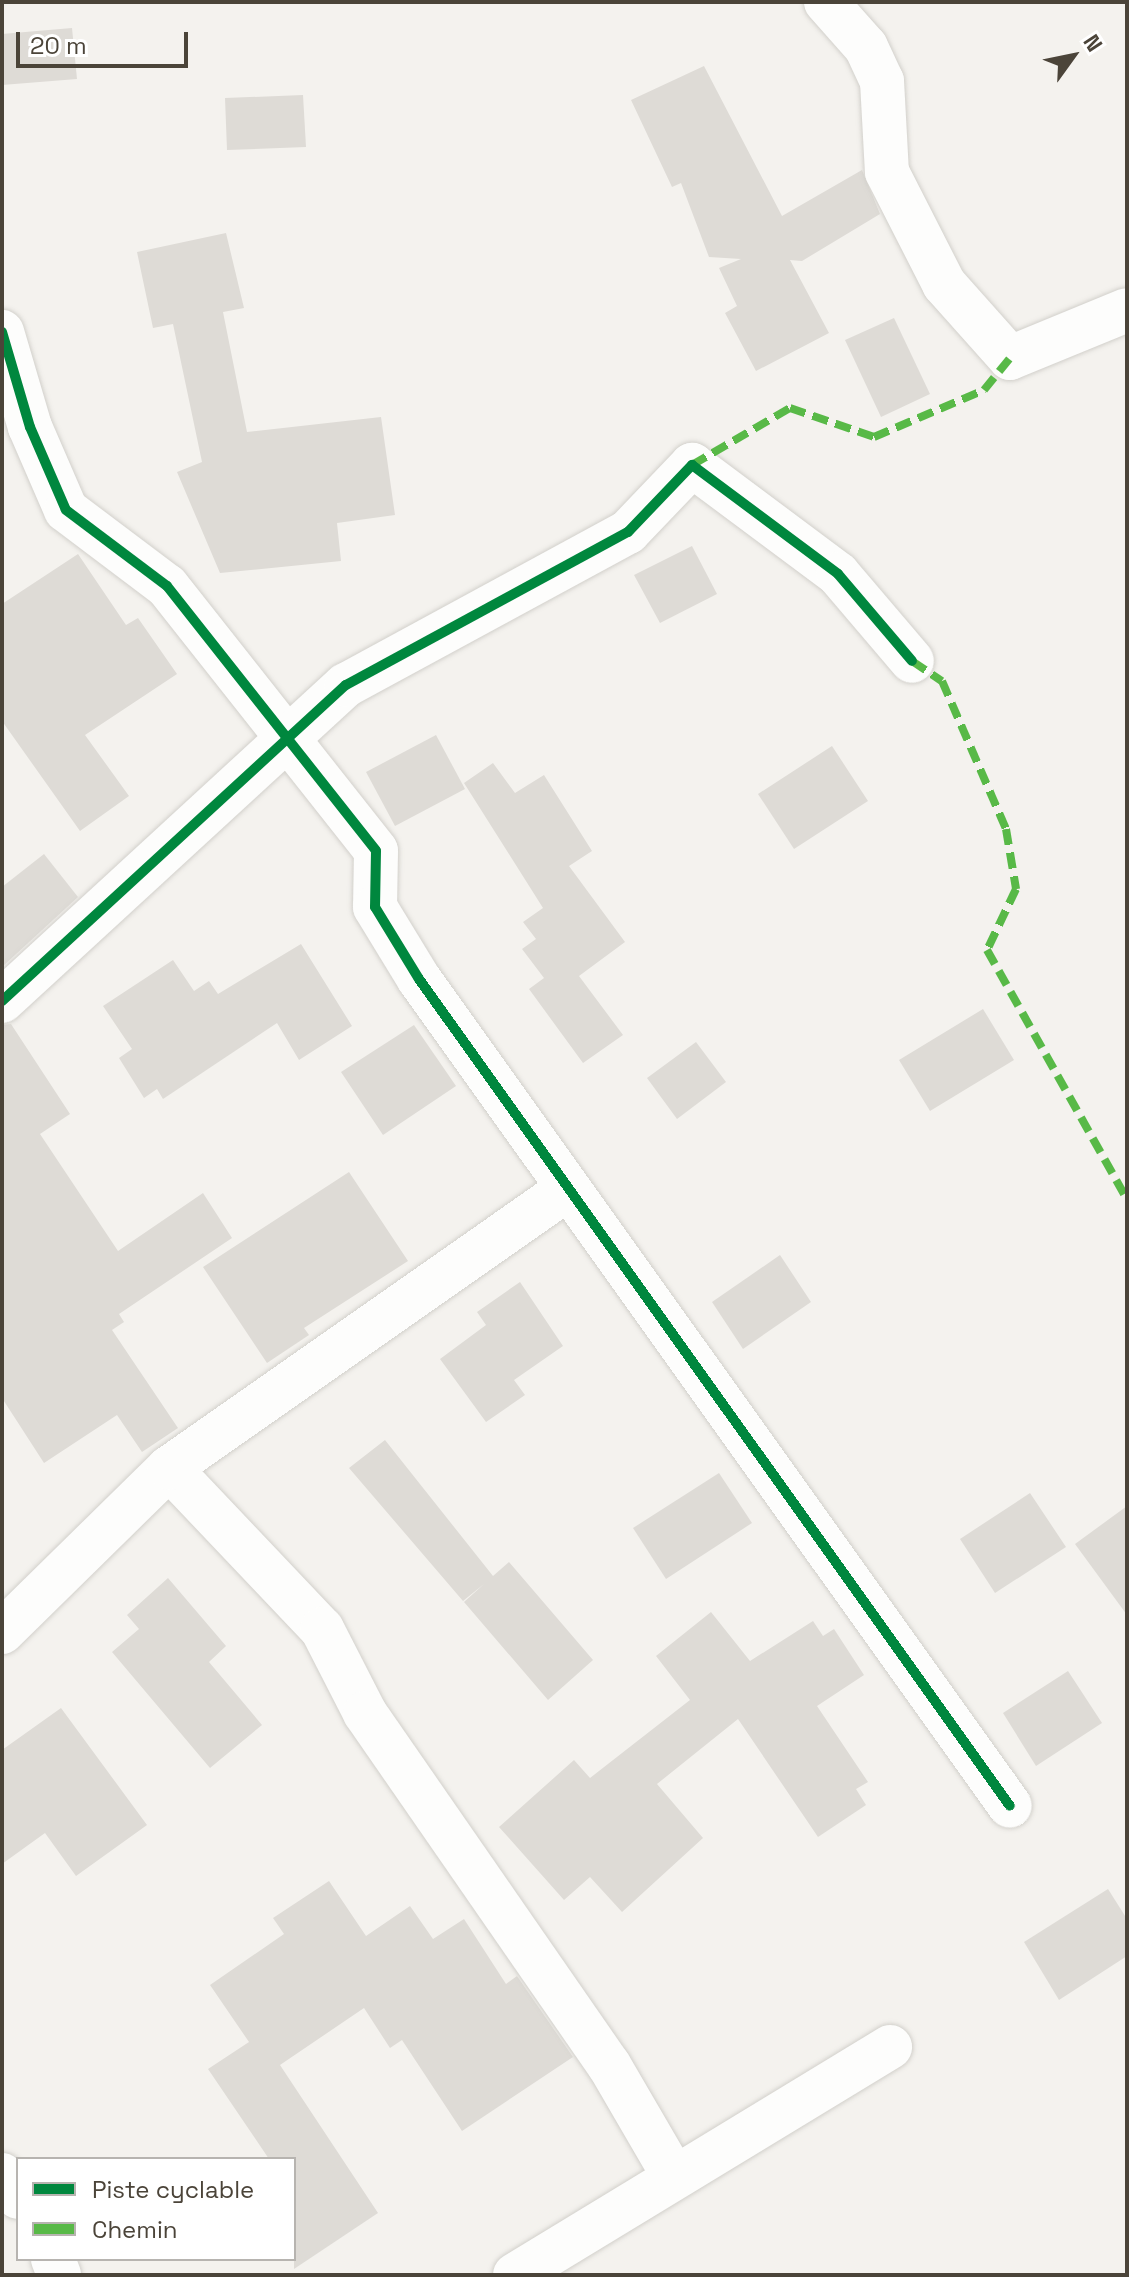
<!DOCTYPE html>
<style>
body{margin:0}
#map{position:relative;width:1129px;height:2277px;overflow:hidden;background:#f4f2ee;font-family:"Space Grotesk",sans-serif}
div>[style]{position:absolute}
.building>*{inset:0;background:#dedbd6}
.roads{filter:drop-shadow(0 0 2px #d2d0cb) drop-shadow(0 0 2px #d2d0cb)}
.minor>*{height:44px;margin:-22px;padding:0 22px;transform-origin:22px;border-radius:22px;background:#fdfdfc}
.quiet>*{height:8px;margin-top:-4px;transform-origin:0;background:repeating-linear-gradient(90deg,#58b947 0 16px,transparent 0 24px)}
.cycleway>*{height:10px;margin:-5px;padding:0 5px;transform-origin:5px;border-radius:5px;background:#00873e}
span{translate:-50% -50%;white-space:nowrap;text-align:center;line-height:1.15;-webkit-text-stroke:6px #fff;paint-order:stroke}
.frame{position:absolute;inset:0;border:4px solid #4b4439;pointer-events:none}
.legend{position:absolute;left:16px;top:2157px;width:280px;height:104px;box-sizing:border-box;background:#fff;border:2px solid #b7b4b0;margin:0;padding:10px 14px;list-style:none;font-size:24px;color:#4b4439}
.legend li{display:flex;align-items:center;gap:16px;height:40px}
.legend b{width:40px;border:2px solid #b7b4b0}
.north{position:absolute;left:1033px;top:16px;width:80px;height:80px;-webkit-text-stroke:6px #fff;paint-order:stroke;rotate:57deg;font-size:22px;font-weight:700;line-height:32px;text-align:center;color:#4b4439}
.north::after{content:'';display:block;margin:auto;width:28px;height:36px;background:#4b4439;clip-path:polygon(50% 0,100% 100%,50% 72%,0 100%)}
.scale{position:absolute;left:16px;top:32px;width:172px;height:36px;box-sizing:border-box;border:4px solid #4b4439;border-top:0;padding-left:10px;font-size:24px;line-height:28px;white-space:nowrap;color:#4b4439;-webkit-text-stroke:6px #fff;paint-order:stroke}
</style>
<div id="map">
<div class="building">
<i style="clip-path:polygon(72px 28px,77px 79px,2px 85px,2px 34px)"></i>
<i style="clip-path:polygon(704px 66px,782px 216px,862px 170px,880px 214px,802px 261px,790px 260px,829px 333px,756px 371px,725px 313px,737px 306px,719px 268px,741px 259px,709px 257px,681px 183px,672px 187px,631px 100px)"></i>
<i style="clip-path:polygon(303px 95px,306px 147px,227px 150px,225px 98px)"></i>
<i style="clip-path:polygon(226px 233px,244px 308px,223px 312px,247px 432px,381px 417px,395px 515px,337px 523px,341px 561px,220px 573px,177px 472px,202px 462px,173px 324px,153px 328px,137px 252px)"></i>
<i style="clip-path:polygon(894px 318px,930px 394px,881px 417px,845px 340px)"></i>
<i style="clip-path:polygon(692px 546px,717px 594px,660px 623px,634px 575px)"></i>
<i style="clip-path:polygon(78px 554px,126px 625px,138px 618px,177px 674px,85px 735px,129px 796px,80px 831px,2px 721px,2px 604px)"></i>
<i style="clip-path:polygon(436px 735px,465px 789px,395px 826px,366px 772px)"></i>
<i style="clip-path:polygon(832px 746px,868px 801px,794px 849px,758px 794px)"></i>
<i style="clip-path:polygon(493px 763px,515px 793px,544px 775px,592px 851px,569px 866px,625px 942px,579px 976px,623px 1035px,583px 1063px,529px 989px,544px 978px,522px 949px,536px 939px,523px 922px,543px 908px,464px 783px)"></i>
<i style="clip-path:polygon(44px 854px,78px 897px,2px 967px,2px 887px)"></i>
<i style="clip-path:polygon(301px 944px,352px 1026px,299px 1060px,277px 1023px,163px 1099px,157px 1089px,144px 1098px,119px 1058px,132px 1049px,103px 1006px,173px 960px,194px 991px,209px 981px,218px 994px)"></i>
<i style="clip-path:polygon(983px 1009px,1014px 1060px,930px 1111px,899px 1060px)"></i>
<i style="clip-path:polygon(11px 1024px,70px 1114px,40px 1134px,118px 1251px,203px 1193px,232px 1238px,119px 1314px,124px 1322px,112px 1330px,178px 1428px,142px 1452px,117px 1415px,44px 1463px,2px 1398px,2px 1025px)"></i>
<i style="clip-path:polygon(414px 1025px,456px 1086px,383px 1135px,341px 1072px)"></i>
<i style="clip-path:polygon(696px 1042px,726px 1082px,677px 1119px,647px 1078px)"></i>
<i style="clip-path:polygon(349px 1172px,408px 1261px,304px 1328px,309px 1335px,267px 1363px,203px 1267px)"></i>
<i style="clip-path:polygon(780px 1255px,811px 1302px,743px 1349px,712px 1302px)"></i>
<i style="clip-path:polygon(520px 1282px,563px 1346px,514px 1380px,525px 1395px,486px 1422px,440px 1359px,486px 1325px,477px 1312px)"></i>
<i style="clip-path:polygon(385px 1440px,493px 1576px,509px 1562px,593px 1660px,548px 1700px,464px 1602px,484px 1584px,463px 1601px,349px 1468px)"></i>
<i style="clip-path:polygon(719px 1473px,752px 1523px,666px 1579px,633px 1528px)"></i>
<i style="clip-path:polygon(1030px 1493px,1066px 1547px,995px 1593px,960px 1539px)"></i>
<i style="clip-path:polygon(1127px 1506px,1127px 1615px,1075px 1544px)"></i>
<i style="clip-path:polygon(168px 1578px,226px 1646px,209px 1662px,262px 1725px,210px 1768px,112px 1652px,139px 1629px,127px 1615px)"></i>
<i style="clip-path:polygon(711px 1612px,750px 1661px,813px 1621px,823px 1636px,834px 1629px,864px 1675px,817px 1706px,868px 1782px,856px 1789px,866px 1805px,818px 1837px,738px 1719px,657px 1784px,703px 1838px,622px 1912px,590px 1877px,564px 1900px,499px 1827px,574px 1760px,590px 1778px,690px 1700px,656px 1656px)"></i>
<i style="clip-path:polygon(1068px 1671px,1102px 1723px,1036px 1766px,1003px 1713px)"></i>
<i style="clip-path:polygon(61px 1708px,147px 1825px,76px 1876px,45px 1833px,2px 1864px,2px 1750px)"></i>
<i style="clip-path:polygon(329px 1881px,366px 1936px,410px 1906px,433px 1939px,464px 1919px,506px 1984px,517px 1976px,573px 2057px,462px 2131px,402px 2040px,390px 2048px,364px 2008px,280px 2065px,378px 2213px,294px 2269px,294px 2159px,269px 2159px,208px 2069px,249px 2042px,210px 1985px,284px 1934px,273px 1918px)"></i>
<i style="clip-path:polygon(1108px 1889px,1127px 1919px,1127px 1956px,1059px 2000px,1024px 1942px)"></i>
</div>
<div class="roads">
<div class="minor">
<i style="left:826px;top:2px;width:60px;rotate:48.4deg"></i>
<i style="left:866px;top:47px;width:38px;rotate:65deg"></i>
<i style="left:882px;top:81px;width:91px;rotate:86.9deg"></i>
<i style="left:887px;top:172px;width:126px;rotate:63deg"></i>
<i style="left:944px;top:284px;width:99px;rotate:48.3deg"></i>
<i style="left:1010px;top:358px;width:126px;rotate:-22.3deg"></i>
<i style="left:2px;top:332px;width:99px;rotate:73.6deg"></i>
<i style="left:30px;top:427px;width:90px;rotate:66.6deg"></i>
<i style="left:66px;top:510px;width:126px;rotate:37deg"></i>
<i style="left:167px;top:586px;width:337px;rotate:51.7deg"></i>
<i style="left:376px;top:851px;width:56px;rotate:91deg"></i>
<i style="left:375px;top:907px;width:84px;rotate:58.6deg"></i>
<i style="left:419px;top:979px;width:1016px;rotate:54.45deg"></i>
<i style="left:2px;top:1001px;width:467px;rotate:-42.6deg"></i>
<i style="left:346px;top:685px;width:321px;rotate:-28.5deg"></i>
<i style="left:628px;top:532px;width:93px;rotate:-46.3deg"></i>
<i style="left:692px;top:465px;width:182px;rotate:36.7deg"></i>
<i style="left:838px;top:574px;width:114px;rotate:49.6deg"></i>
<i style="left:169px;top:1468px;width:222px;rotate:46.5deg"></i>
<i style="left:322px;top:1629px;width:94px;rotate:62.9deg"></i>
<i style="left:365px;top:1713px;width:428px;rotate:55.3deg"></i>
<i style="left:609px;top:2065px;width:127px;rotate:59.8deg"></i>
<i style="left:2px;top:1632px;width:234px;rotate:-44.5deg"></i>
<i style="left:169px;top:1468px;width:486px;rotate:-35deg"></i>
<i style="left:2px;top:2175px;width:27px;rotate:54deg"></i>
<i style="left:53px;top:2259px;width:17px;rotate:69deg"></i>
<i style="left:515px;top:2275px;width:439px;rotate:-31.3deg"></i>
</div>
</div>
<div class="quiet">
<i style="left:692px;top:465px;width:113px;rotate:-30.2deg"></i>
<i style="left:790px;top:408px;width:89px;rotate:19deg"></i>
<i style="left:874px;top:437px;width:120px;rotate:-23.1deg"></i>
<i style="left:984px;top:390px;width:41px;rotate:-50.9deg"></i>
<i style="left:912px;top:661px;width:36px;rotate:34deg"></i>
<i style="left:942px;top:681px;width:161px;rotate:66.6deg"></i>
<i style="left:1006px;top:829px;width:61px;rotate:80.5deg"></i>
<i style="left:1016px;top:889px;width:68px;rotate:115.4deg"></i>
<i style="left:987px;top:950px;width:286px;rotate:60.7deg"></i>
</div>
<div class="cycleway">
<i style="left:2px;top:332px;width:99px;rotate:73.6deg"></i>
<i style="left:30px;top:427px;width:90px;rotate:66.6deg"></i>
<i style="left:66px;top:510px;width:126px;rotate:37deg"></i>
<i style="left:167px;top:586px;width:337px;rotate:51.7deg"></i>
<i style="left:376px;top:851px;width:56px;rotate:91deg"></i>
<i style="left:375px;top:907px;width:84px;rotate:58.6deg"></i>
<i style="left:419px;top:979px;width:1016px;rotate:54.45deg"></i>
<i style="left:2px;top:1001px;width:467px;rotate:-42.6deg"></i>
<i style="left:346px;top:685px;width:321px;rotate:-28.5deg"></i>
<i style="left:628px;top:532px;width:93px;rotate:-46.3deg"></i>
<i style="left:692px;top:465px;width:182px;rotate:36.7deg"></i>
<i style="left:838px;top:574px;width:114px;rotate:49.6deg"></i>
</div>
<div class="frame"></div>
<ul class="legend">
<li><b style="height:10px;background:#00873e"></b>Piste cyclable</li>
<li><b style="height:10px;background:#58b947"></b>Chemin</li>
</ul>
<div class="north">N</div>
<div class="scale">20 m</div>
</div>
